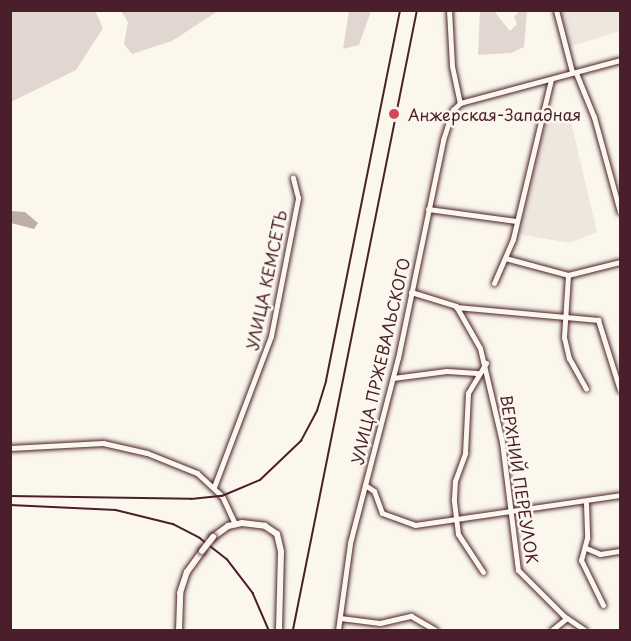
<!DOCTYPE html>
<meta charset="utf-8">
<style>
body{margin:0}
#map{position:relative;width:631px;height:641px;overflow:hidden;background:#fbf7ec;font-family:"Playpen Sans",sans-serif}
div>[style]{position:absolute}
.built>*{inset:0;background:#eee7de}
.green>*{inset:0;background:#e2d7d0}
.water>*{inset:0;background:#bfadaa}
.roads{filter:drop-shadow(0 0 2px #4a1f2b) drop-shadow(0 0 2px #4a1f2b)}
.minor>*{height:5px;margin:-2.5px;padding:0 2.5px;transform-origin:2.5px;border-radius:2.5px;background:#fbf7ec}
.major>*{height:6px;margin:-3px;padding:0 3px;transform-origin:3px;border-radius:3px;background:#fbf7ec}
.rail>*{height:1.5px;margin:-0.75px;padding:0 0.75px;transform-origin:0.75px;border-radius:0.75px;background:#4a1f2b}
.bridges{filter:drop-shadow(0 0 2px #4a1f2b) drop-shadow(0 0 2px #4a1f2b)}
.major-bridge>*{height:6px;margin:-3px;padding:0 3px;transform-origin:3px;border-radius:3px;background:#fbf7ec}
.dots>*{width:16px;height:16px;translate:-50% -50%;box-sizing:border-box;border:3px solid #fbf7ec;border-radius:50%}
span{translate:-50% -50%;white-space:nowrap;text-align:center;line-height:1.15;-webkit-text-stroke:5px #fbf7ec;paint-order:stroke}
.poi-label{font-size:16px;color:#4a1f2b}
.left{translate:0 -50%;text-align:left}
.street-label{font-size:16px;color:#4a1f2b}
.frame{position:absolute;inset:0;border:12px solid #4a1f2b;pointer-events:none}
</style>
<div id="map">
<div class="built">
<i style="clip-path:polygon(560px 11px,620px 11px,620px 31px,569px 47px)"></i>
<i style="clip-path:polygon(547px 116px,571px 122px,597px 232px,569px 243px,519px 234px)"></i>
</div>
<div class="green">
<i style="clip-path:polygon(11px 10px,95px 11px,103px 28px,76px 70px,11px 102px)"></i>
<i style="clip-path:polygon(121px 11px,218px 11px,172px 41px,132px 54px,124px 44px,128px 22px)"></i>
<i style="clip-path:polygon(349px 11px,371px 11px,359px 45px,343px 49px)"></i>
<i style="clip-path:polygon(480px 11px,494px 11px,510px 31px,517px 24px,514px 17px,519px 11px,527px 11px,524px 47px,511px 53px,478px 55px)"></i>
</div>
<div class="water">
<i style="clip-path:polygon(11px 211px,25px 212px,38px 223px,34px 229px,11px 223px)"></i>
</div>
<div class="roads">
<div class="minor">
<i style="left:449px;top:10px;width:56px;rotate:86.9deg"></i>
<i style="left:452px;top:66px;width:38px;rotate:78deg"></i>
<i style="left:556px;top:10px;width:64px;rotate:75.5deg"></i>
<i style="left:576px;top:73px;width:48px;rotate:67.8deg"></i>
<i style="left:594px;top:117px;width:98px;rotate:74.7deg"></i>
<i style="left:428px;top:209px;width:89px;rotate:7.8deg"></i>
<i style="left:505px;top:258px;width:65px;rotate:15.1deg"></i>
<i style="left:568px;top:275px;width:54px;rotate:-14deg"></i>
<i style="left:568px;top:275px;width:62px;rotate:93.7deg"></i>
<i style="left:564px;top:337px;width:22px;rotate:77deg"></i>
<i style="left:569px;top:358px;width:35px;rotate:61deg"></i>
<i style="left:494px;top:283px;width:48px;rotate:-66.6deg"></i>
<i style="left:513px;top:239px;width:163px;rotate:-76.6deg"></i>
<i style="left:411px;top:292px;width:47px;rotate:17.3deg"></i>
<i style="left:456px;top:306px;width:48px;rotate:60.3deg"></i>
<i style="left:480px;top:348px;width:97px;rotate:76.8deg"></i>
<i style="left:502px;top:442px;width:129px;rotate:82.9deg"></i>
<i style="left:518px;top:570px;width:65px;rotate:45deg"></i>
<i style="left:564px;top:616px;width:25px;rotate:34deg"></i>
<i style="left:456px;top:307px;width:143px;rotate:5.2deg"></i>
<i style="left:598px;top:320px;width:73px;rotate:72.6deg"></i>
<i style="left:393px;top:378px;width:54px;rotate:-7.4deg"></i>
<i style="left:447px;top:371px;width:30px;rotate:4deg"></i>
<i style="left:10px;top:448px;width:93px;rotate:-3.1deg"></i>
<i style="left:103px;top:443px;width:45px;rotate:12.8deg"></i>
<i style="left:147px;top:453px;width:54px;rotate:21.8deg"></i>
<i style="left:197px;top:473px;width:34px;rotate:43deg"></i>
<i style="left:222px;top:496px;width:31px;rotate:65deg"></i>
<i style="left:365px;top:485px;width:11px;rotate:34deg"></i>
<i style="left:374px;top:491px;width:23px;rotate:70deg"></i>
<i style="left:382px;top:513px;width:35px;rotate:20deg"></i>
<i style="left:415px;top:525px;width:207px;rotate:-8.3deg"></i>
<i style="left:214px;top:487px;width:161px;rotate:-69.3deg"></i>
<i style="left:271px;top:336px;width:141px;rotate:-78.9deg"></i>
<i style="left:298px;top:198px;width:21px;rotate:-104deg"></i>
<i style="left:586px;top:503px;width:35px;rotate:88deg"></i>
<i style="left:587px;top:538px;width:23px;rotate:105deg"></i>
<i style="left:581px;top:560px;width:50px;rotate:63.9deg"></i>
<i style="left:586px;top:548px;width:15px;rotate:23deg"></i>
<i style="left:600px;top:554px;width:20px;rotate:-9deg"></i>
<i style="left:483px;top:572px;width:45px;rotate:-123.3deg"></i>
<i style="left:458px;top:534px;width:35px;rotate:-97deg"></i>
<i style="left:454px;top:499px;width:18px;rotate:-87deg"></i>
<i style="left:455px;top:481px;width:30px;rotate:-70deg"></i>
<i style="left:465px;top:453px;width:60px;rotate:-87.1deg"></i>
<i style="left:468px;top:393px;width:35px;rotate:-59deg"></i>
<i style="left:340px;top:618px;width:40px;rotate:7.1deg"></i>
<i style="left:380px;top:623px;width:32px;rotate:-13deg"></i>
<i style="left:411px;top:616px;width:28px;rotate:30deg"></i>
<i style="left:338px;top:630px;width:88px;rotate:-82.1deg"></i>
<i style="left:350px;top:543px;width:191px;rotate:-75.5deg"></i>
<i style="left:398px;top:358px;width:223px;rotate:-78.3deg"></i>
<i style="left:443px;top:140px;width:32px;rotate:-72deg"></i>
<i style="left:453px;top:110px;width:10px;rotate:-45deg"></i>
<i style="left:460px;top:103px;width:166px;rotate:-15deg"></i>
<i style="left:552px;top:630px;width:19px;rotate:-39deg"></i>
</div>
<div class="major">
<i style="left:213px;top:537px;width:19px;rotate:-36deg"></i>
<i style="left:228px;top:526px;width:14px;rotate:-12deg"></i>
<i style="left:242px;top:523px;width:23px;rotate:7deg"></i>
<i style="left:265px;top:526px;width:14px;rotate:34deg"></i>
<i style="left:277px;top:534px;width:18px;rotate:77deg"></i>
<i style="left:281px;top:552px;width:78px;rotate:91.5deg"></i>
<i style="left:179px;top:630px;width:37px;rotate:-88deg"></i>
<i style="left:180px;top:593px;width:22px;rotate:-72deg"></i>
<i style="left:187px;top:572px;width:26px;rotate:-54deg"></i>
</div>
</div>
<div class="rail">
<i style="left:10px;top:496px;width:181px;rotate:0.9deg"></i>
<i style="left:191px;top:499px;width:31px;rotate:-6deg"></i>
<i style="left:222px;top:496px;width:41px;rotate:-22.8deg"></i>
<i style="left:260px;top:480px;width:57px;rotate:-43.6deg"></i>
<i style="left:301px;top:441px;width:34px;rotate:-62deg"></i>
<i style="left:317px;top:411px;width:31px;rotate:-73deg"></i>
<i style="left:326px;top:381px;width:378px;rotate:-78.7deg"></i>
<i style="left:10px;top:505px;width:106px;rotate:2.7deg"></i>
<i style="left:116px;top:510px;width:59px;rotate:13.8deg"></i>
<i style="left:173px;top:524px;width:30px;rotate:27deg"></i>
<i style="left:200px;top:538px;width:34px;rotate:38deg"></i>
<i style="left:227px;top:559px;width:43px;rotate:52.6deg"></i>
<i style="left:253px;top:593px;width:40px;rotate:66.6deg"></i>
<i style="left:293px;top:630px;width:632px;rotate:-78.69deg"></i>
</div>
<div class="bridges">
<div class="major-bridge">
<i style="left:202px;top:551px;width:18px;rotate:-52deg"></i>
</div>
</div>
<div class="dots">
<i style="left:394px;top:114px;background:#d1495b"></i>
</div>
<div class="poi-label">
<span class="left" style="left:408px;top:114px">Анжерская-Западная</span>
</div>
<div class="street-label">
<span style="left:266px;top:280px;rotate:-78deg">УЛИЦА КЕМСЕТЬ</span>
<span style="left:380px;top:361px;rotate:-77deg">УЛИЦА ПРЖЕВАЛЬСКОГО</span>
<span style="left:520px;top:479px;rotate:81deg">ВЕРХНИЙ ПЕРЕУЛОК</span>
</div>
<div class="frame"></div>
</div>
